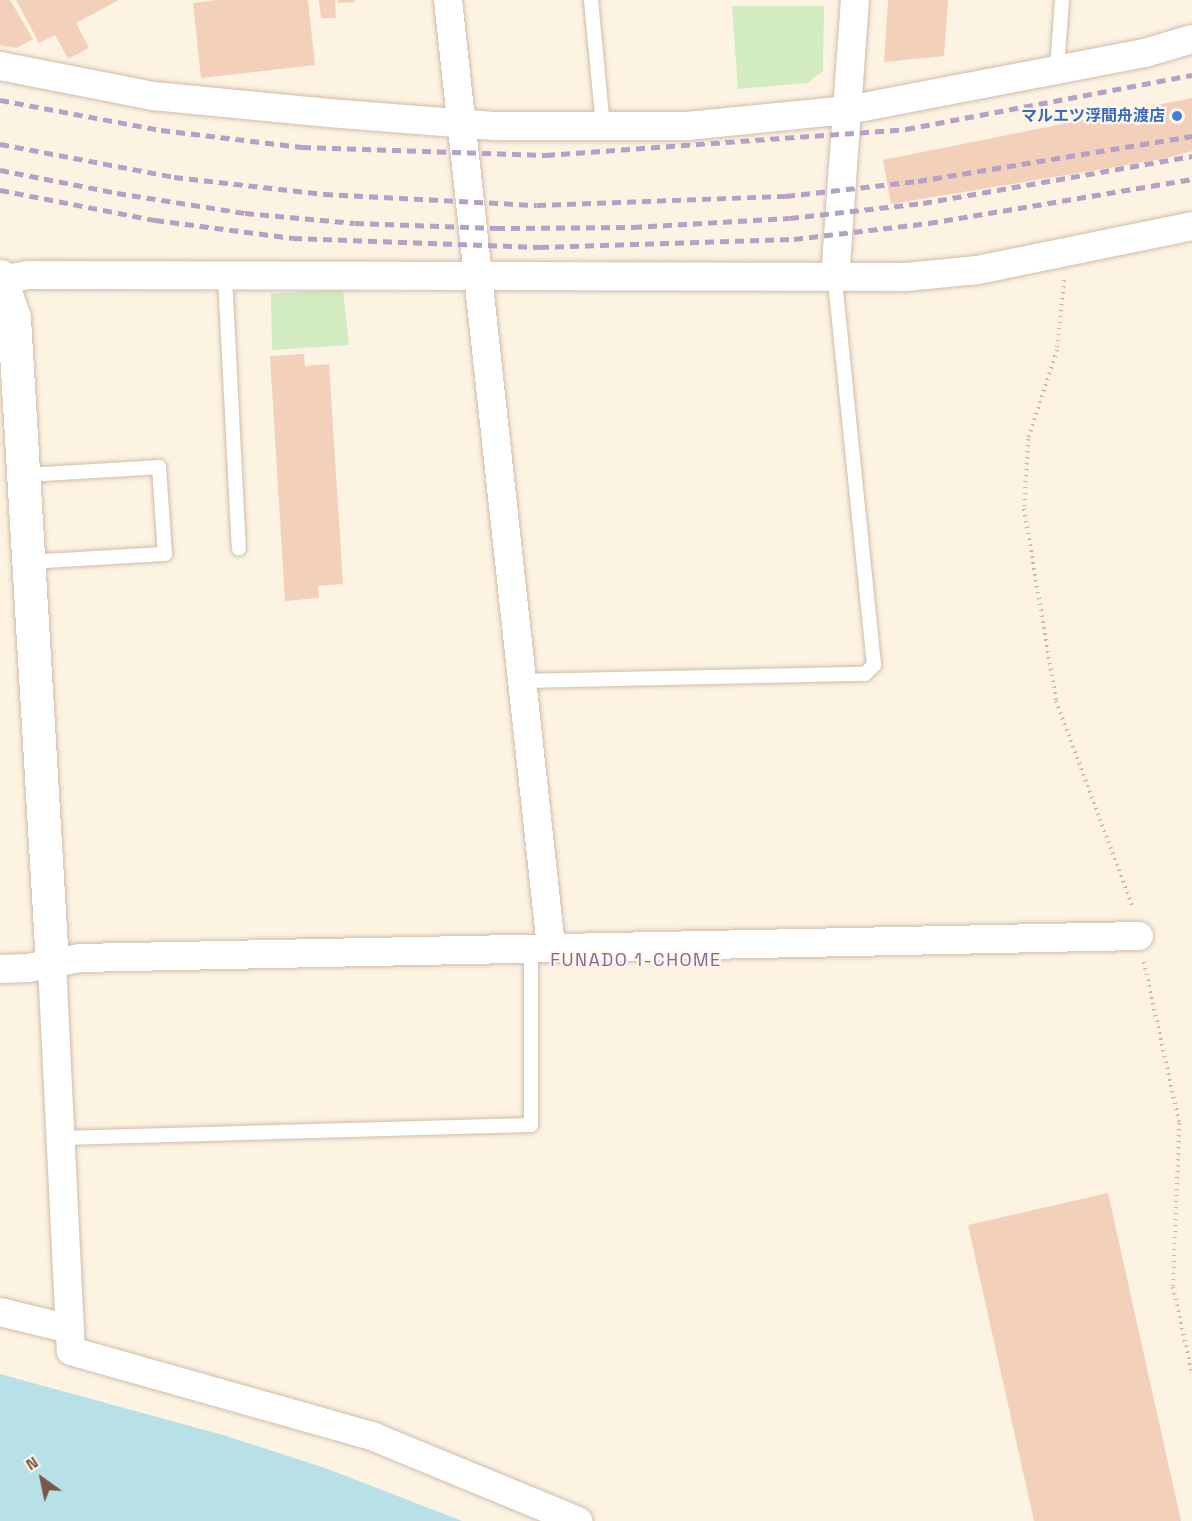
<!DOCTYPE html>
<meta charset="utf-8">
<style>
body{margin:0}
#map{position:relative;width:1192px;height:1521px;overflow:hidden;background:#fdf3e3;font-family:"Space Grotesk","Noto Sans JP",sans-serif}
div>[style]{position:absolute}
.green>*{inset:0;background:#d2ebc1}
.water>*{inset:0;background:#b7e0e7}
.building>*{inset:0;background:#f3d0ba}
.path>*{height:4px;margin-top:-2px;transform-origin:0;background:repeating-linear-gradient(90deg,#d8b49d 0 1.5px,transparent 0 6px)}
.roads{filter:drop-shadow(0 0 2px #d0bcac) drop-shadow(0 0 2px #d0bcac)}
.lane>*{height:14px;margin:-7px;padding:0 7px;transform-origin:7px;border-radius:7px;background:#fff}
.street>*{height:28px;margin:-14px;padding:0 14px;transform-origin:14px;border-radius:14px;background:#fff}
.secondary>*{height:33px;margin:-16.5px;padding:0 16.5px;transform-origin:16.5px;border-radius:16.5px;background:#fff}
.rail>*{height:4.5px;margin-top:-2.25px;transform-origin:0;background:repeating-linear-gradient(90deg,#b5a1c6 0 9px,transparent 0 15px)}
.dots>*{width:16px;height:16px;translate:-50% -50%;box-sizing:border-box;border:3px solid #fff7ea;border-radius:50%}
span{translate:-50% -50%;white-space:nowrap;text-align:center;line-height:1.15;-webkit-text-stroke:4.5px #fff7ea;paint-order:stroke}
.shop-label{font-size:16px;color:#366cbe;font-weight:700}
.right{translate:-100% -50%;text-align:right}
.neighbourhood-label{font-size:18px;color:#876499;letter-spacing:1.5px}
.north{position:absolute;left:12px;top:1449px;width:60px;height:60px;-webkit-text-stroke:4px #fff7ea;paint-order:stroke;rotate:327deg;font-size:16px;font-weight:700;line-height:24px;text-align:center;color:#755848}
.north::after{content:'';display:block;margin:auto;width:21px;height:27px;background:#755848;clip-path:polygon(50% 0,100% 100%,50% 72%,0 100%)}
</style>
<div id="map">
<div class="green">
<i style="clip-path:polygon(732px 6px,824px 6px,823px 71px,807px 83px,738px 89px)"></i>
<i style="clip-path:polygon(343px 289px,349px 345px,272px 350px,271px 294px)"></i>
</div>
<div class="water">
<i style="clip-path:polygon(0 1374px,223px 1435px,328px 1469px,462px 1521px,0 1521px)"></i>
</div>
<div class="building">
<i style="clip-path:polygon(0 0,10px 0,33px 39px,17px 48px,0 45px)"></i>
<i style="clip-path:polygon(16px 0,119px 0,76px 23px,89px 48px,68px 59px,55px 35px,39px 43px)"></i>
<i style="clip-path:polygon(217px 0,308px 0,315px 65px,201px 78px,193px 3px)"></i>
<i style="clip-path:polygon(319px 0,335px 0,336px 18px,321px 18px)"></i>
<i style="clip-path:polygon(338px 0,355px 0,355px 2px,338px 3px)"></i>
<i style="clip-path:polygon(888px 0,948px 0,944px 56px,884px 62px)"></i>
<i style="clip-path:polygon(1192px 98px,1192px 151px,1163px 159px,891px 204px,883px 160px)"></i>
<i style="clip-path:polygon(304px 354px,305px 366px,329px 364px,343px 584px,318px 586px,319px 598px,285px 601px,270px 356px)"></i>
<i style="clip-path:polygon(1108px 1193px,1181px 1521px,1034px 1521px,968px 1225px)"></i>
</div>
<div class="path">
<i style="left:1064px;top:280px;width:70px;rotate:95.7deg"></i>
<i style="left:1057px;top:350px;width:94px;rotate:108deg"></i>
<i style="left:1028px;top:439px;width:70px;rotate:93.3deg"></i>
<i style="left:1024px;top:509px;width:195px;rotate:80.5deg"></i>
<i style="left:1056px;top:701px;width:221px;rotate:69.6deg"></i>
<i style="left:1144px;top:962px;width:165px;rotate:77.7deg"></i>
<i style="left:1179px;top:1123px;width:164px;rotate:92.1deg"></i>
<i style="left:1173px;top:1287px;width:88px;rotate:77.5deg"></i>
</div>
<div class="roads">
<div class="lane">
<i style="left:591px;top:0;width:127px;rotate:84.6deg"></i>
<i style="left:1057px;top:68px;width:68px;rotate:-85.8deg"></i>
<i style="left:225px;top:276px;width:273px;rotate:87.1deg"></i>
<i style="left:25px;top:475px;width:134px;rotate:-3.4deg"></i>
<i style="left:159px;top:467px;width:87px;rotate:86.1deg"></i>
<i style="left:165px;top:554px;width:134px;rotate:176.6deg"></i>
<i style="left:522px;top:681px;width:343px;rotate:-1.2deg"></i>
<i style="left:865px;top:674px;width:13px;rotate:-45deg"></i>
<i style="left:874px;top:665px;width:389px;rotate:-95.8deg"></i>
<i style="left:60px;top:1138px;width:471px;rotate:-1.6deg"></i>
<i style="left:531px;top:1125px;width:177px;rotate:-90deg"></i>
</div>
<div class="street">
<i style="left:448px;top:0;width:953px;rotate:83.79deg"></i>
<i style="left:0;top:66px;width:156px;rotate:11.1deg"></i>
<i style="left:153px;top:96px;width:177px;rotate:5.5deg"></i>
<i style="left:329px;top:113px;width:168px;rotate:4.5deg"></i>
<i style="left:496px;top:126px;width:191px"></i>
<i style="left:687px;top:126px;width:162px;rotate:-5.7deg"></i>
<i style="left:848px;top:110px;width:302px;rotate:-10.9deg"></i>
<i style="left:1145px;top:53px;width:49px;rotate:-16.6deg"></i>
<i style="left:835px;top:278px;width:279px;rotate:-85.9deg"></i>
<i style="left:0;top:280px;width:28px;rotate:-10deg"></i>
<i style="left:28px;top:275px;width:878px;rotate:0.13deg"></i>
<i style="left:906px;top:277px;width:72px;rotate:-5.6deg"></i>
<i style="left:978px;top:270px;width:218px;rotate:-11.6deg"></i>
<i style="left:52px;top:964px;width:387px;rotate:87.2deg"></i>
<i style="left:71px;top:1351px;width:315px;rotate:15.8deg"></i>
<i style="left:374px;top:1437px;width:221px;rotate:22.4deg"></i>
<i style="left:0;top:969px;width:28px;rotate:-2deg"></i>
<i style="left:28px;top:968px;width:53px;rotate:-10.9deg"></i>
<i style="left:80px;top:958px;width:1059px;rotate:-1.19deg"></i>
<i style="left:0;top:1312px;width:72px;rotate:13.7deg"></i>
</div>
<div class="secondary">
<i style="left:0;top:276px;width:44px;rotate:71.6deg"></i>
<i style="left:14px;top:318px;width:647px;rotate:86.63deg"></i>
</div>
</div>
<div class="rail">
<i style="left:0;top:100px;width:164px;rotate:10.6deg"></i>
<i style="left:161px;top:130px;width:142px;rotate:6.9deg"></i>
<i style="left:302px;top:147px;width:244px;rotate:1.9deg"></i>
<i style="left:546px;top:155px;width:361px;rotate:-4.1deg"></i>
<i style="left:906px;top:129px;width:291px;rotate:-10.7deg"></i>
<i style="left:0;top:144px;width:177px;rotate:10.7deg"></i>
<i style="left:174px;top:177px;width:151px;rotate:6.5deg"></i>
<i style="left:324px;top:194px;width:213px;rotate:3deg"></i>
<i style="left:537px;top:205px;width:249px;rotate:-2.1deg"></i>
<i style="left:786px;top:196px;width:133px;rotate:-6.5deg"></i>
<i style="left:918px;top:181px;width:278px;rotate:-9.3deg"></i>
<i style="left:0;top:170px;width:119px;rotate:11.1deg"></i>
<i style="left:117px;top:193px;width:130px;rotate:8.9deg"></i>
<i style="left:245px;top:213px;width:110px;rotate:5.2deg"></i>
<i style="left:355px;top:223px;width:141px;rotate:2deg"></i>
<i style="left:496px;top:228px;width:137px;rotate:-0.4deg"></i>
<i style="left:633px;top:227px;width:157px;rotate:-3.3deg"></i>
<i style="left:790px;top:218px;width:134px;rotate:-6.4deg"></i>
<i style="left:923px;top:203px;width:273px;rotate:-9.9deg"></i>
<i style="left:0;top:190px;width:158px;rotate:11deg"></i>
<i style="left:155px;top:220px;width:139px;rotate:7.4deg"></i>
<i style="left:293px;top:238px;width:247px;rotate:2.1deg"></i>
<i style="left:540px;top:247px;width:254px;rotate:-1.8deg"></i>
<i style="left:794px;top:239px;width:136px;rotate:-6.8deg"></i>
<i style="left:929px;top:223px;width:267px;rotate:-9.5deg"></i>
</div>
<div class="dots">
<i style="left:1177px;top:116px;background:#3f7fe0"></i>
</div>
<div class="shop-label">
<span class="right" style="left:1165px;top:116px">マルエツ浮間舟渡店</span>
</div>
<div class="neighbourhood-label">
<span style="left:636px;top:960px">FUNADO 1-CHOME</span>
</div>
<div class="north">N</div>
</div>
